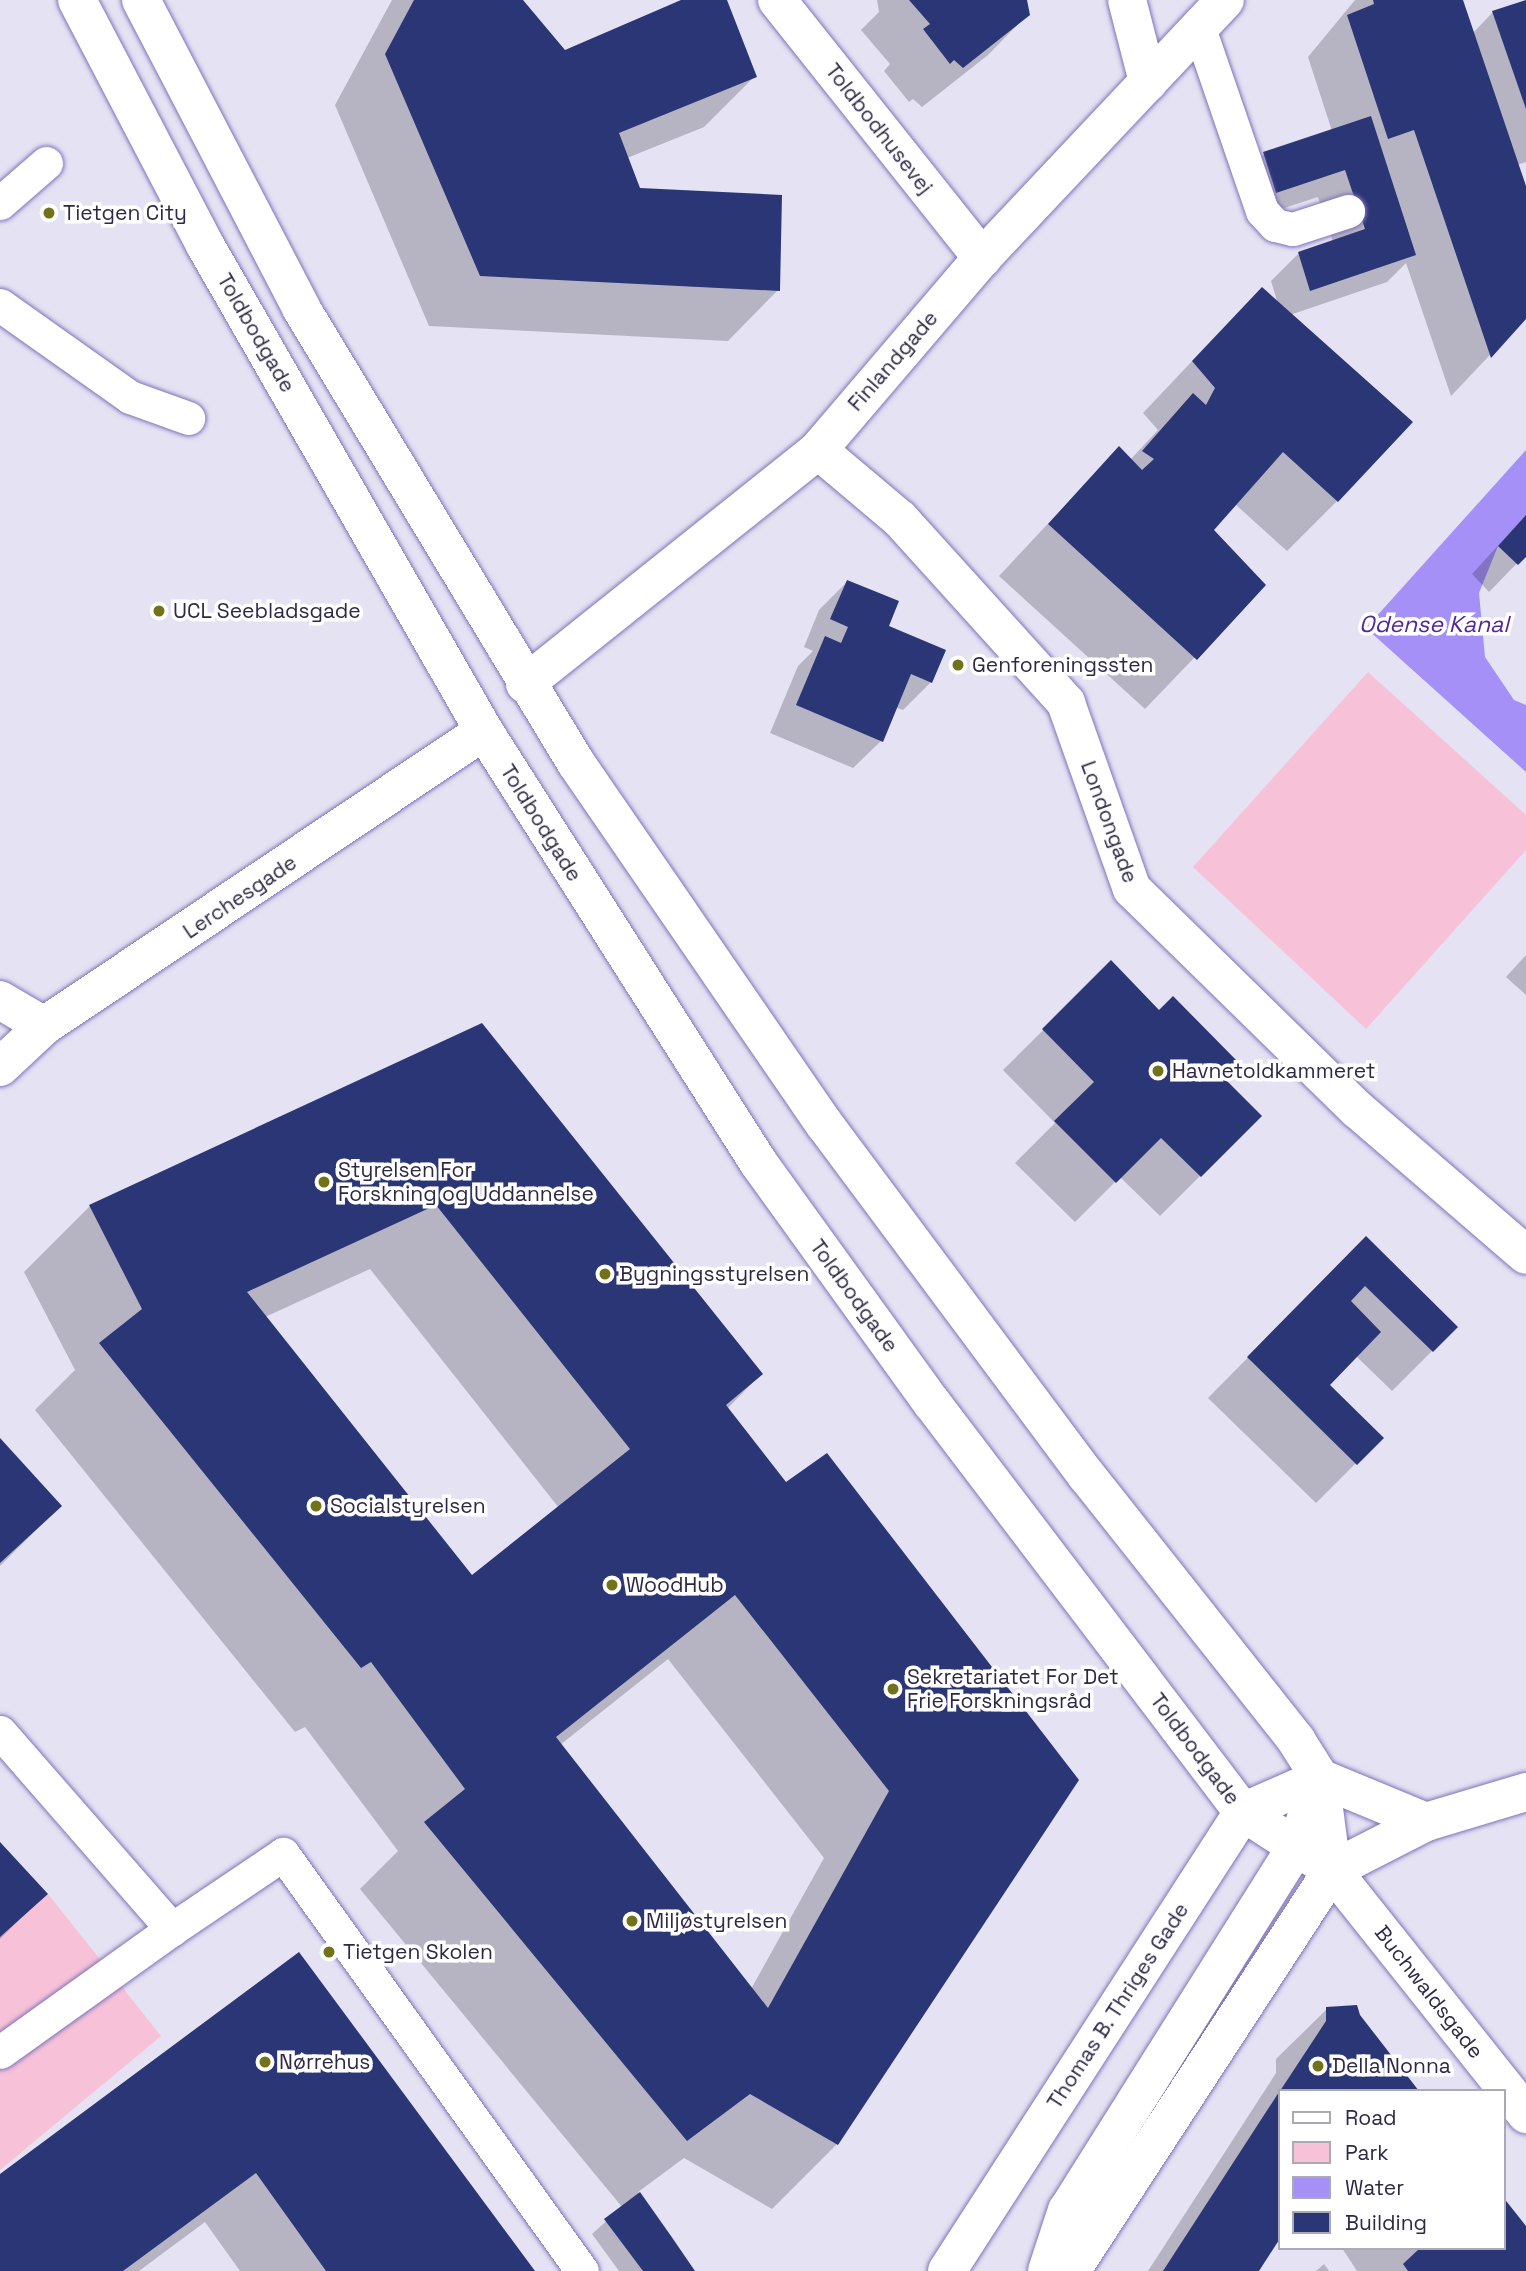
<!DOCTYPE html>
<meta charset="utf-8">
<style>
body{margin:0}
#map{position:relative;width:1526px;height:2271px;overflow:hidden;background:#e4e2f3;font-family:"Space Grotesk",sans-serif}
div>[style]{position:absolute}
.green>*{inset:0;background:#f7c2d8}
.water>*{inset:0;background:#a590f7}
.shadow>*{inset:0;background:#0003}
.building>*{inset:0;background:#2a3676}
.roads{filter:drop-shadow(0 0 2px #8172bb) drop-shadow(0 0 2px #8172bb)}
.service>*{height:33px;margin:-16.5px;padding:0 16.5px;transform-origin:16.5px;border-radius:16.5px;background:#fff}
.minor>*{height:38px;margin:-19px;padding:0 19px;transform-origin:19px;border-radius:19px;background:#fff}
.tertiary>*{height:38px;margin:-19px;padding:0 19px;transform-origin:19px;border-radius:19px;background:#fff}
.secondary>*{height:38px;margin:-19px;padding:0 19px;transform-origin:19px;border-radius:19px;background:#fff}
.dots>*{width:19px;height:19px;translate:-50% -50%;box-sizing:border-box;border:4px solid #fff;border-radius:50%}
span{translate:-50% -50%;white-space:nowrap;text-align:center;line-height:1.15;-webkit-text-stroke:7px #fff;paint-order:stroke}
.street-label{font-size:21px;color:#2e2846}
.poi-label{font-size:21px;color:#2e2846}
.left{translate:0 -50%;text-align:left}
.water-label{font-size:23px;color:#4f279e;font-style:italic}
.legend{position:absolute;left:1278px;top:2089px;width:228px;height:161px;box-sizing:border-box;background:#fff;border:2px solid #aba9b5;margin:0;padding:9px 12px;list-style:none;font-size:21px;color:#2e2846}
.legend li{display:flex;align-items:center;gap:14px;height:35px}
.legend b{width:35px;border:2px solid #aba9b5}
</style>
<div id="map">
<div class="green">
<i style="clip-path:polygon(1368px 672px,1526px 815px,1526px 850px,1366px 1029px,1193px 867px)"></i>
<i style="clip-path:polygon(48px 1894px,161px 2036px,0 2170px,0 1937px)"></i>
</div>
<div class="water">
<i style="clip-path:polygon(1526px 450px,1526px 515px,1498px 546px,1479px 593px,1485px 657px,1514px 700px,1526px 705px,1526px 772px,1366px 628px)"></i>
</div>
<div class="shadow">
<i style="clip-path:polygon(392px 0,521px 0,564px 52px,685px 0,725px 0,755px 76px,704px 127px,627px 158px,639px 190px,778px 290px,728px 341px,429px 326px,335px 105px)"></i>
<i style="clip-path:polygon(877px 0,1026px 0,1028px 14px,988px 55px,922px 107px,913px 99px,909px 102px,884px 71px,890px 64px,861px 30px,879px 12px)"></i>
<i style="clip-path:polygon(1355px 0,1461px 0,1472px 34px,1493px 12px,1526px 2px,1526px 162px,1517px 165px,1526px 191px,1526px 317px,1451px 396px,1406px 263px,1387px 282px,1290px 315px,1337px 501px,1287px 551px,1235px 504px,1212px 530px,1264px 585px,1145px 709px,999px 576px,1119px 448px,1130px 460px,1158px 430px,1143px 413px,1212px 340px,1278px 304px,1271px 281px,1299px 253px,1333px 242px,1318px 197px,1248px 220px,1236px 182px,1264px 154px,1332px 131px,1308px 57px)"></i>
<i style="clip-path:polygon(1526px 515px,1526px 554px,1489px 592px,1472px 574px)"></i>
<i style="clip-path:polygon(847px 582px,931px 682px,903px 710px,895px 707px,881px 741px,853px 768px,770px 733px,798px 666px,813px 651px,804px 647px,819px 610px)"></i>
<i style="clip-path:polygon(1526px 955px,1526px 995px,1506px 977px)"></i>
<i style="clip-path:polygon(1111px 963px,1260px 1116px,1160px 1216px,1120px 1177px,1075px 1222px,1015px 1163px,1055px 1123px,1003px 1070px)"></i>
<i style="clip-path:polygon(evenodd,481px 1025px,761px 1374px,727px 1409px,786px 1484px,1077px 1780px,837px 2144px,772px 2209px,684px 2158px,638px 2192px,693px 2271px,619px 2271px,592px 2234px,622px 2207px,360px 1889px,398px 1851px,305px 1727px,295px 1732px,35px 1410px,75px 1370px,24px 1272px,90px 1206px,481px 1025px,370px 1269px,559px 1508px,472px 1578px,265px 1317px,370px 1269px,481px 1025px,668px 1659px,824px 1858px,751px 1989px,560px 1745px,668px 1659px)"></i>
<i style="clip-path:polygon(1366px 1238px,1456px 1327px,1392px 1391px,1356px 1356px,1327px 1385px,1381px 1438px,1316px 1503px,1208px 1398px)"></i>
<i style="clip-path:polygon(0 1440px,60px 1506px,0 1566px)"></i>
<i style="clip-path:polygon(0 1845px,45px 1894px,0 1939px)"></i>
<i style="clip-path:polygon(299px 1954px,532px 2271px,240px 2271px,205px 2222px,139px 2271px,0 2271px,0 2176px)"></i>
<i style="clip-path:polygon(1327px 2009px,1358px 2016px,1417px 2091px,1279px 2091px,1279px 2240px,1257px 2271px,1148px 2271px,1276px 2073px,1276px 2059px)"></i>
<i style="clip-path:polygon(1526px 2228px,1526px 2271px,1357px 2271px,1342px 2248px,1503px 2248px)"></i>
<i style="clip-path:polygon(1324px 2264px,1329px 2271px,1316px 2271px)"></i>
</div>
<div class="building">
<i style="clip-path:polygon(414px 0,523px 0,565px 50px,681px 0,727px 0,757px 77px,619px 133px,640px 188px,782px 195px,780px 291px,480px 276px,385px 54px)"></i>
<i style="clip-path:polygon(909px 0,1027px 0,1030px 15px,963px 68px,954px 60px,950px 64px,923px 29px,930px 24px)"></i>
<i style="clip-path:polygon(1373px 0,1463px 0,1526px 186px,1526px 319px,1491px 358px,1414px 130px,1388px 139px,1347px 15px,1374px 4px)"></i>
<i style="clip-path:polygon(1526px 0,1526px 109px,1492px 11px)"></i>
<i style="clip-path:polygon(1371px 116px,1416px 255px,1310px 291px,1298px 252px,1365px 229px,1345px 170px,1276px 193px,1263px 152px)"></i>
<i style="clip-path:polygon(1262px 287px,1413px 422px,1338px 502px,1283px 452px,1214px 530px,1266px 585px,1197px 660px,1048px 524px,1119px 446px,1142px 470px,1154px 459px,1142px 451px,1193px 393px,1206px 405px,1215px 388px,1192px 361px)"></i>
<i style="clip-path:polygon(1526px 515px,1526px 557px,1518px 565px,1498px 546px)"></i>
<i style="clip-path:polygon(847px 580px,899px 601px,889px 626px,946px 650px,932px 683px,911px 674px,883px 742px,796px 705px,825px 636px,841px 643px,848px 627px,830px 619px)"></i>
<i style="clip-path:polygon(1111px 960px,1159px 1010px,1173px 996px,1240px 1064px,1225px 1079px,1262px 1116px,1201px 1177px,1161px 1138px,1116px 1183px,1054px 1121px,1094px 1082px,1042px 1029px)"></i>
<i style="clip-path:polygon(evenodd,482px 1023px,763px 1374px,726px 1405px,786px 1482px,827px 1453px,1079px 1780px,838px 2145px,750px 2094px,687px 2141px,424px 1822px,465px 1789px,371px 1662px,361px 1668px,99px 1343px,142px 1309px,89px 1205px,482px 1023px,436px 1205px,630px 1449px,472px 1575px,247px 1292px,436px 1205px,482px 1023px,735px 1595px,889px 1791px,768px 2008px,556px 1737px,735px 1595px)"></i>
<i style="clip-path:polygon(1366px 1236px,1458px 1327px,1433px 1352px,1365px 1286px,1351px 1301px,1381px 1332px,1330px 1385px,1384px 1438px,1357px 1465px,1247px 1357px)"></i>
<i style="clip-path:polygon(0 1438px,62px 1506px,0 1563px)"></i>
<i style="clip-path:polygon(0 1842px,48px 1894px,0 1937px)"></i>
<i style="clip-path:polygon(299px 1952px,535px 2271px,326px 2271px,256px 2173px,123px 2271px,0 2271px,0 2174px)"></i>
<i style="clip-path:polygon(1357px 2005px,1360px 2015px,1419px 2091px,1280px 2091px,1326px 2021px,1326px 2007px)"></i>
<i style="clip-path:polygon(1279px 2092px,1279px 2240px,1259px 2271px,1163px 2271px)"></i>
<i style="clip-path:polygon(640px 2192px,671px 2236px,695px 2271px,643px 2271px,604px 2219px)"></i>
<i style="clip-path:polygon(1503px 2197px,1526px 2226px,1526px 2271px,1408px 2271px,1403px 2264px,1420px 2248px,1503px 2248px)"></i>
</div>
<div class="roads">
<div class="service">
<i style="left:1199px;top:28px;width:194px;rotate:71deg"></i>
<i style="left:1262px;top:211px;width:19px;rotate:47deg"></i>
<i style="left:1275px;top:225px;width:18px;rotate:13deg"></i>
<i style="left:1293px;top:229px;width:58px;rotate:-18.1deg"></i>
<i style="left:0;top:203px;width:61px;rotate:-41deg"></i>
<i style="left:0;top:305px;width:159px;rotate:35.3deg"></i>
<i style="left:130px;top:397px;width:62px;rotate:19.9deg"></i>
<i style="left:0;top:1732px;width:262px;rotate:48.9deg"></i>
<i style="left:172px;top:1929px;width:211px;rotate:144.4deg"></i>
<i style="left:172px;top:1929px;width:134px;rotate:-34deg"></i>
<i style="left:283px;top:1854px;width:513px;rotate:54.36deg"></i>
</div>
<div class="minor">
<i style="left:777px;top:0;width:330px;rotate:51.5deg"></i>
<i style="left:1127px;top:0;width:85px;rotate:75.6deg"></i>
<i style="left:818px;top:450px;width:107px;rotate:40.1deg"></i>
<i style="left:900px;top:519px;width:248px;rotate:47.9deg"></i>
<i style="left:1066px;top:703px;width:197px;rotate:70.5deg"></i>
<i style="left:1132px;top:889px;width:315px;rotate:44.4deg"></i>
<i style="left:1357px;top:1109px;width:223px;rotate:40.8deg"></i>
<i style="left:525px;top:684px;width:375px;rotate:-38.6deg"></i>
<i style="left:818px;top:450px;width:253px;rotate:-49.5deg"></i>
<i style="left:982px;top:258px;width:354px;rotate:-46.7deg"></i>
<i style="left:0;top:1000px;width:51px;rotate:30.6deg"></i>
</div>
<div class="tertiary">
<i style="left:0;top:1067px;width:60px;rotate:-43deg"></i>
<i style="left:44px;top:1026px;width:530px;rotate:-33.84deg"></i>
<i style="left:1320px;top:1778px;width:115px;rotate:22.5deg"></i>
<i style="left:1320px;top:1778px;width:93px;rotate:82.6deg"></i>
<i style="left:1243px;top:1812px;width:106px;rotate:33.1deg"></i>
<i style="left:1332px;top:1870px;width:312px;rotate:51.5deg"></i>
<i style="left:1243px;top:1812px;width:84px;rotate:-23.8deg"></i>
<i style="left:1071px;top:2271px;width:478px;rotate:-56.9deg"></i>
<i style="left:1332px;top:1870px;width:106px;rotate:-27.1deg"></i>
<i style="left:1426px;top:1822px;width:104px;rotate:-16.7deg"></i>
</div>
<div class="secondary">
<i style="left:77px;top:0;width:276px;rotate:62.4deg"></i>
<i style="left:205px;top:245px;width:560px;rotate:60.14deg"></i>
<i style="left:484px;top:731px;width:511px;rotate:57.55deg"></i>
<i style="left:758px;top:1162px;width:297px;rotate:54.2deg"></i>
<i style="left:932px;top:1403px;width:514px;rotate:52.75deg"></i>
<i style="left:1243px;top:1812px;width:546px;rotate:122.82deg"></i>
<i style="left:141px;top:0;width:347px;rotate:62.5deg"></i>
<i style="left:301px;top:308px;width:532px;rotate:58.85deg"></i>
<i style="left:576px;top:763px;width:439px;rotate:55.5deg"></i>
<i style="left:825px;top:1125px;width:438px;rotate:53.3deg"></i>
<i style="left:1087px;top:1476px;width:337px;rotate:51.6deg"></i>
<i style="left:1296px;top:1740px;width:45px;rotate:57.7deg"></i>
<i style="left:1320px;top:1778px;width:73px;rotate:109.2deg"></i>
<i style="left:1296px;top:1847px;width:429px;rotate:122.2deg"></i>
<i style="left:1067px;top:2210px;width:64px;rotate:108.2deg"></i>
</div>
</div>
<div class="dots">
<i style="left:49px;top:213px;background:#70731a"></i>
<i style="left:159px;top:611px;background:#70731a"></i>
<i style="left:958px;top:665px;background:#70731a"></i>
<i style="left:1158px;top:1071px;background:#70731a"></i>
<i style="left:324px;top:1182px;background:#70731a"></i>
<i style="left:605px;top:1274px;background:#70731a"></i>
<i style="left:316px;top:1506px;background:#70731a"></i>
<i style="left:612px;top:1585px;background:#70731a"></i>
<i style="left:893px;top:1689px;background:#70731a"></i>
<i style="left:632px;top:1921px;background:#70731a"></i>
<i style="left:329px;top:1952px;background:#70731a"></i>
<i style="left:265px;top:2062px;background:#70731a"></i>
<i style="left:1318px;top:2066px;background:#70731a"></i>
</div>
<div class="street-label">
<span style="left:879px;top:129px;rotate:52deg">Toldbodhusevej</span>
<span style="left:256px;top:333px;rotate:60deg">Toldbodgade</span>
<span style="left:893px;top:361px;rotate:-49deg">Finlandgade</span>
<span style="left:1109px;top:822px;rotate:70deg">Londongade</span>
<span style="left:541px;top:823px;rotate:58deg">Toldbodgade</span>
<span style="left:240px;top:897px;rotate:-34deg">Lerchesgade</span>
<span style="left:854px;top:1296px;rotate:54deg">Toldbodgade</span>
<span style="left:1195px;top:1749px;rotate:53deg">Toldbodgade</span>
<span style="left:1429px;top:1992px;rotate:52deg">Buchwaldsgade</span>
<span style="left:1118px;top:2006px;rotate:-57deg">Thomas B. Thriges Gade</span>
</div>
<div class="poi-label">
<span class="left" style="left:63px;top:213px">Tietgen City</span>
<span class="left" style="left:173px;top:611px">UCL Seebladsgade</span>
<span class="left" style="left:972px;top:665px">Genforeningssten</span>
<span class="left" style="left:1172px;top:1071px">Havnetoldkammeret</span>
<span class="left" style="left:338px;top:1182px">Styrelsen For<br>Forskning og Uddannelse</span>
<span class="left" style="left:619px;top:1274px">Bygningsstyrelsen</span>
<span class="left" style="left:330px;top:1506px">Socialstyrelsen</span>
<span class="left" style="left:626px;top:1585px">WoodHub</span>
<span class="left" style="left:907px;top:1689px">Sekretariatet For Det<br>Frie Forskningsråd</span>
<span class="left" style="left:646px;top:1921px">Miljøstyrelsen</span>
<span class="left" style="left:343px;top:1952px">Tietgen Skolen</span>
<span class="left" style="left:279px;top:2062px">Nørrehus</span>
<span class="left" style="left:1332px;top:2066px">Della Nonna</span>
</div>
<div class="water-label">
<span style="left:1434px;top:624px">Odense Kanal</span>
</div>
<ul class="legend">
<li><b style="height:9px;background:#fff"></b>Road</li>
<li><b style="height:19px;background:#f7c2d8"></b>Park</li>
<li><b style="height:19px;background:#a590f7"></b>Water</li>
<li><b style="height:19px;background:#2a3676"></b>Building</li>
</ul>
</div>
